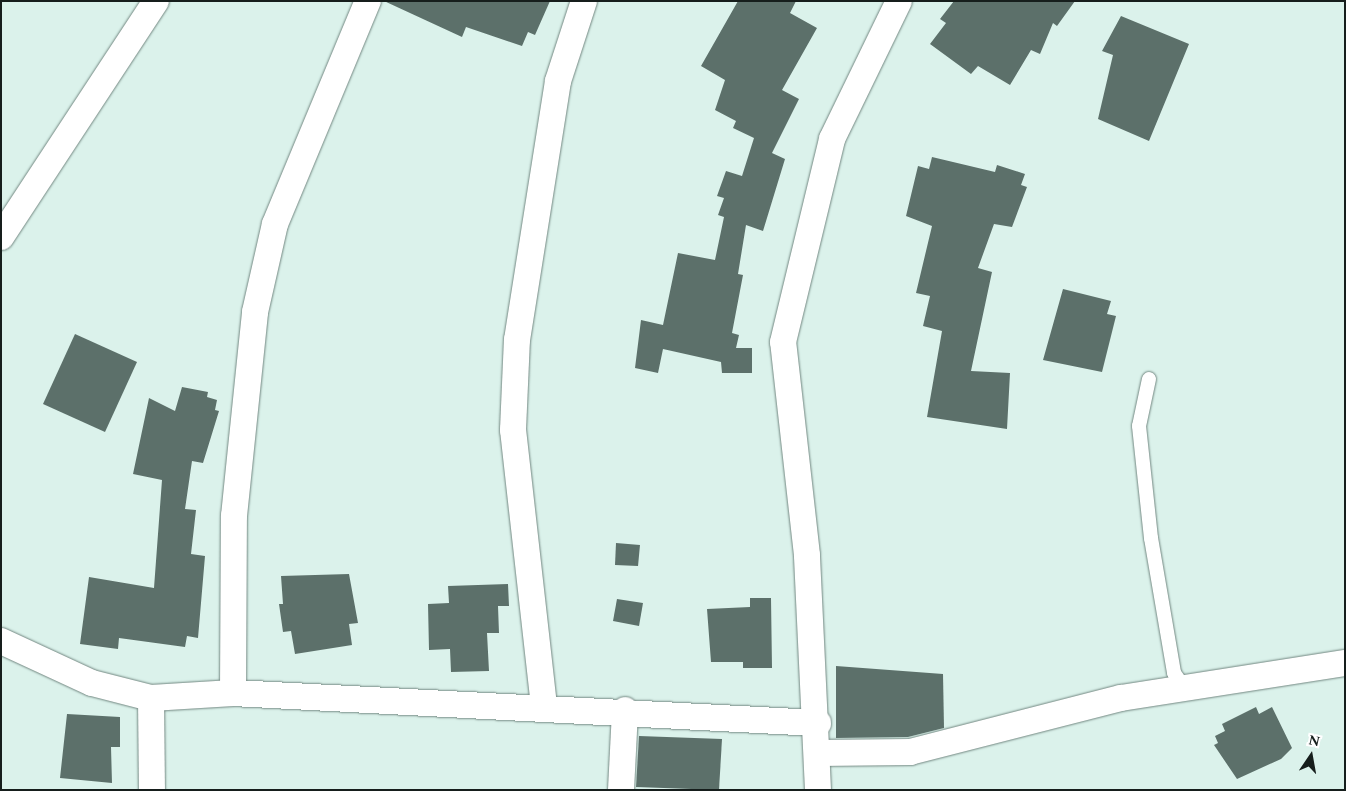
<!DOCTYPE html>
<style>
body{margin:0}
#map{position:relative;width:1346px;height:791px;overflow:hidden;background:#dbf2eb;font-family:Spectral,serif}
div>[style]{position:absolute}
.building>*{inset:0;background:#5c706a}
.roads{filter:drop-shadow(0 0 1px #728781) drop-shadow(0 0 1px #728781)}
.lane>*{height:14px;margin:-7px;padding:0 7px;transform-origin:7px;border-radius:7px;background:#fff}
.street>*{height:26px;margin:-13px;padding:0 13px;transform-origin:13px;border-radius:13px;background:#fff}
span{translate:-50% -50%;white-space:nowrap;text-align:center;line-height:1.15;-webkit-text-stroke:5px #fff;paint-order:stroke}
.frame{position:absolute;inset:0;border:2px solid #161e1c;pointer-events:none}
.north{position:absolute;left:1286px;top:731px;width:50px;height:50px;-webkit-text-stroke:4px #fff;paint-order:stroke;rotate:12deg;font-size:14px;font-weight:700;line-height:20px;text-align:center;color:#161e1c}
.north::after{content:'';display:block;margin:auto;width:18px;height:22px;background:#161e1c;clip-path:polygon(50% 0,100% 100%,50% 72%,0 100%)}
</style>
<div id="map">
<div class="building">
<i style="clip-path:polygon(384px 1px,550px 1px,535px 35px,528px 32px,522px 46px,466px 27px,462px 37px)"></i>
<i style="clip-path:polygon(738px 1px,796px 1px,790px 13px,817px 28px,782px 90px,799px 99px,772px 153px,785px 159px,763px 231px,746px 225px,738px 274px,743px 275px,732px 333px,739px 335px,736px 348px,752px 348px,752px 373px,722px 373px,721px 362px,663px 349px,658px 373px,635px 368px,641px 320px,663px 325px,678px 253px,715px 260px,724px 217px,718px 215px,724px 198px,717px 196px,726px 171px,742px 176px,754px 138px,733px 128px,736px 121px,715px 110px,725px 80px,701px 66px)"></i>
<i style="clip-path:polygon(954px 1px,1075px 1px,1057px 26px,1053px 23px,1040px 54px,1031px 50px,1010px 85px,978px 66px,971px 74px,930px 44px,946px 23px,940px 19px)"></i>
<i style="clip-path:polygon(1121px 16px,1189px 44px,1149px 141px,1098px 119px,1113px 55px,1102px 51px)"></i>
<i style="clip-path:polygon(932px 157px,995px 172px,997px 165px,1025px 174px,1021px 185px,1027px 187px,1012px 227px,994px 224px,978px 268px,992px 272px,971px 371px,1010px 373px,1007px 429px,927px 417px,942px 331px,923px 326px,930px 296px,916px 293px,932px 226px,906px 216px,918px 166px,929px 169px)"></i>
<i style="clip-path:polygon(1063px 289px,1111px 301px,1107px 314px,1116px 316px,1102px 372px,1043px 360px)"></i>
<i style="clip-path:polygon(75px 334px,137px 362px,105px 432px,43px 404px)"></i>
<i style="clip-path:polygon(182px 387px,208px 392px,207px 397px,217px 400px,215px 410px,219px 411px,203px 463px,192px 461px,185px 509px,196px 510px,191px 554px,205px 556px,198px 638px,187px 636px,185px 647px,119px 638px,118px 649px,80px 644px,89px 577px,154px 588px,162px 480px,133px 474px,149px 398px,175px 411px)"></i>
<i style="clip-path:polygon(616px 543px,640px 545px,638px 566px,615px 565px)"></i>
<i style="clip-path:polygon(349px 574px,358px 623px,349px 624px,352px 645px,295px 654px,291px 631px,283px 632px,279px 604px,283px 604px,281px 576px)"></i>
<i style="clip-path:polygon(508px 584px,509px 606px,498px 606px,499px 633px,487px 633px,489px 671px,451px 672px,450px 649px,429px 650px,428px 604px,449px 603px,448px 586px)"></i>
<i style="clip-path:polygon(750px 598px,771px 598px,772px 668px,743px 668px,743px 662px,711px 662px,707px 609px,750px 607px)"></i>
<i style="clip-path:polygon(617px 599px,643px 603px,639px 626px,613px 621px)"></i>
<i style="clip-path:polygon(836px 666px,943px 674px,944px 728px,908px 737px,836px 738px)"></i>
<i style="clip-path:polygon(1256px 707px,1259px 714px,1272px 707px,1292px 748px,1281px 759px,1237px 779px,1214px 745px,1218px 743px,1215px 736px,1225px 731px,1222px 724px)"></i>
<i style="clip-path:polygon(67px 714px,120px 717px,120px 747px,111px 747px,112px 783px,60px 778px)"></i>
<i style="clip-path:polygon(639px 736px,722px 739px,719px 790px,636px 787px)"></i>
</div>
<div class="roads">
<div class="lane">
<i style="left:1149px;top:379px;width:48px;rotate:102deg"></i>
<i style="left:1139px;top:426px;width:113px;rotate:83.9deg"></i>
<i style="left:1151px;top:538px;width:137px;rotate:80.3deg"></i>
<i style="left:1174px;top:673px;width:19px;rotate:55deg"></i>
</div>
<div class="street">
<i style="left:1px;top:237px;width:282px;rotate:-56.7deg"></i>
<i style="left:1px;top:641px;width:100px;rotate:24.8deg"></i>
<i style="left:92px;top:683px;width:61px;rotate:14.3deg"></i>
<i style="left:151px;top:698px;width:82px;rotate:-3.5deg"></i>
<i style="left:233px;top:693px;width:586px;rotate:2.94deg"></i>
<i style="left:233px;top:693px;width:177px;rotate:-89.7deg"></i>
<i style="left:234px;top:516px;width:205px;rotate:-84.1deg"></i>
<i style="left:255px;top:312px;width:90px;rotate:-77.2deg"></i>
<i style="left:275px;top:224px;width:242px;rotate:-67.4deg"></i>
<i style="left:151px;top:698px;width:92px;rotate:89.4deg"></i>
<i style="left:544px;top:706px;width:278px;rotate:-96.4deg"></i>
<i style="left:513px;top:430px;width:90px;rotate:-87.5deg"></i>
<i style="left:517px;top:340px;width:262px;rotate:-81deg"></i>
<i style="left:558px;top:81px;width:84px;rotate:-72deg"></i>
<i style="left:818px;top:753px;width:92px;rotate:-0.6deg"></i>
<i style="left:910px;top:752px;width:218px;rotate:-14.4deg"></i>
<i style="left:1121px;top:698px;width:227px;rotate:-8.9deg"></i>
<i style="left:621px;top:790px;width:80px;rotate:-87.1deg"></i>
<i style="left:818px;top:790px;width:235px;rotate:-92.7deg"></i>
<i style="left:807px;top:555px;width:214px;rotate:-96.4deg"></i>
<i style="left:783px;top:342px;width:209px;rotate:-76.4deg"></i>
<i style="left:832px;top:139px;width:153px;rotate:-64.1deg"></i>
</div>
</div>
<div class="frame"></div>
<div class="north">N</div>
</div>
